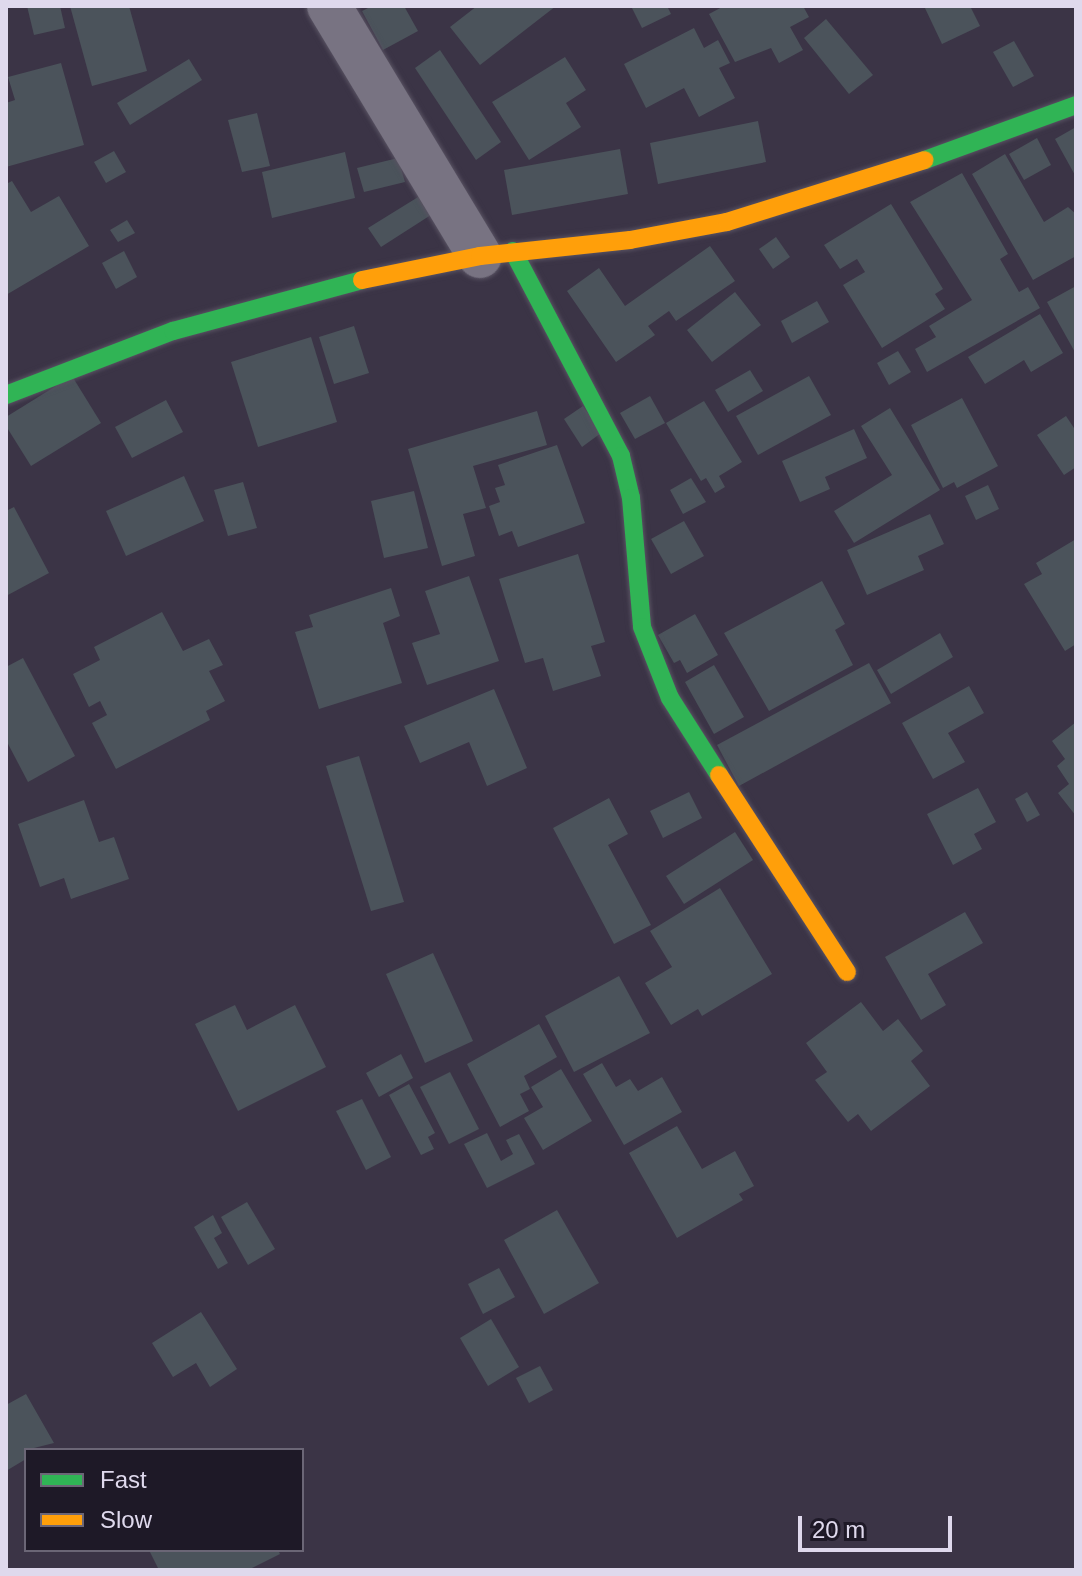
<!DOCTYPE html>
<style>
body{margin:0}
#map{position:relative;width:1082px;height:1576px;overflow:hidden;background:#3b3446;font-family:Arial,sans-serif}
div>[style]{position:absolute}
.building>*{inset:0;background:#4b535b}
.roads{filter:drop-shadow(0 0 2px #585262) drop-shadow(0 0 2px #585262)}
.street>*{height:44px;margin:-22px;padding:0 22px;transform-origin:22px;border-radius:22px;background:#787382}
.fast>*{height:18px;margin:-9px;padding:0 9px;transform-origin:9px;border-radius:9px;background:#30b455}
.slow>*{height:18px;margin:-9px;padding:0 9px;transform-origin:9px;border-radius:9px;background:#ff9f0a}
span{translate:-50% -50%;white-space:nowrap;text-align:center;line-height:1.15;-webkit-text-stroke:8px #1e1927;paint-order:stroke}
.frame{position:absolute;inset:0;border:8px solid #dfd9ed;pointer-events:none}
.legend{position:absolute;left:24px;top:1448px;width:280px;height:104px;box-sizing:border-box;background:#1e1927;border:2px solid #6b6676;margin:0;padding:10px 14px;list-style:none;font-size:24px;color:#dfd9ed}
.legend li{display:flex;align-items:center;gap:16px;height:40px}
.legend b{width:40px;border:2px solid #6b6676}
.scale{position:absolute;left:798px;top:1516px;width:154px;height:36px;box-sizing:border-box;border:4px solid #dfd9ed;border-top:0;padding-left:10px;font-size:24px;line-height:28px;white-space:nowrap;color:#dfd9ed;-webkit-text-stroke:6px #1e1927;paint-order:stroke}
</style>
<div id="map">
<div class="building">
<i style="clip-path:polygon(27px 6px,60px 6px,65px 28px,34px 35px)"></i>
<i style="clip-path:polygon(70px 6px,129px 6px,147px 71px,92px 86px)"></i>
<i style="clip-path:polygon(372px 6px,404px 6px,418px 31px,383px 50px,362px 11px)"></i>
<i style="clip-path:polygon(477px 6px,556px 6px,480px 65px,450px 27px)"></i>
<i style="clip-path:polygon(631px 6px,667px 6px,671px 14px,642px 28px)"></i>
<i style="clip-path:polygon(724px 6px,803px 6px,809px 17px,790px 27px,803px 50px,779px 63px,771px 48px,735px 62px,709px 14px)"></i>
<i style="clip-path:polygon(924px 6px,970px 6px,980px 26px,942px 44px)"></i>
<i style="clip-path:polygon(826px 19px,873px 75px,849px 94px,804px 38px)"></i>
<i style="clip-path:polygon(694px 28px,704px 48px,718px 40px,730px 63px,719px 68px,735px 98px,699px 117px,684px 88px,646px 108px,624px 64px)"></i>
<i style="clip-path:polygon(1014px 41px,1034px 76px,1013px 87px,993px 52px)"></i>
<i style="clip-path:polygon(440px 50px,501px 142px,476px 160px,415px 68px)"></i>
<i style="clip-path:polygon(565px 57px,586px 90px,566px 103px,581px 127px,529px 160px,492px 102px)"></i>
<i style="clip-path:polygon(189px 59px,202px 80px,130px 125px,117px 103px)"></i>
<i style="clip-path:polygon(61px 63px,84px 145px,6px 167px,6px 103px,15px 100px,8px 77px)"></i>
<i style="clip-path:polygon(257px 113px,270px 166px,242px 172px,228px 120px)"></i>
<i style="clip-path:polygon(758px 121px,766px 162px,658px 184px,650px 143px)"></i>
<i style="clip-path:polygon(1076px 127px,1076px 177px,1055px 139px)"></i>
<i style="clip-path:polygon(1037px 138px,1051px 165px,1024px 180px,1009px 154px)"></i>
<i style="clip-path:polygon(620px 149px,628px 194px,512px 215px,504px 170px)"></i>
<i style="clip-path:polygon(114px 151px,126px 172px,106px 183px,94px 162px)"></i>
<i style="clip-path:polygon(345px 152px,355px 198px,272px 218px,262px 172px)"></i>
<i style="clip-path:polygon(1005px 154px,1044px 222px,1068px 207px,1076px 214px,1076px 256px,1033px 280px,972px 174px)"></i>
<i style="clip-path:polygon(398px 158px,405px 182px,364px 192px,357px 168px)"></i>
<i style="clip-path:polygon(962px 173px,1008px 254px,1000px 259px,1019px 292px,1028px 287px,1040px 308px,927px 372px,915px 349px,936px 337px,929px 326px,972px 300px,910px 202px)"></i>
<i style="clip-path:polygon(12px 181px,31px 212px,59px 196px,89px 246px,6px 295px,6px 184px)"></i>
<i style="clip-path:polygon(423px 194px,434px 213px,381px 247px,368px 228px)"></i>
<i style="clip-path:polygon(891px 204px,943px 289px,935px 294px,945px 309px,882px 348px,843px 285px,865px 272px,857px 259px,840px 269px,824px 245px)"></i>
<i style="clip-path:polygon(127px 220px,135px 233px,118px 242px,110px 230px)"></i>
<i style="clip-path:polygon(776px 237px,790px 257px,773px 269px,759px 249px)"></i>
<i style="clip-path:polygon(710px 246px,735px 281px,676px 321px,669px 311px,648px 326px,655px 335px,616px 362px,567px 291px,599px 268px,625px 306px)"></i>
<i style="clip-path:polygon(124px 251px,137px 277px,116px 289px,102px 263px)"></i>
<i style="clip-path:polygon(1076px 286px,1076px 354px,1047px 302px)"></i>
<i style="clip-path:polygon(735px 292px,761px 325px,712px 362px,687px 330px)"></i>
<i style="clip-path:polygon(817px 301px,829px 322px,792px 343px,781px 321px)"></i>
<i style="clip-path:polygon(1040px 314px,1063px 353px,1031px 372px,1024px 360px,985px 384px,968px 357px)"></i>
<i style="clip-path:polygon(354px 326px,369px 373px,334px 384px,319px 337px)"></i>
<i style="clip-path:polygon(311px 337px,337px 422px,258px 447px,231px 362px)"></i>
<i style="clip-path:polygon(898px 351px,911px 372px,889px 385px,877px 363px)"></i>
<i style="clip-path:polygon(750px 370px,763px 391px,728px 412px,715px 390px)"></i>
<i style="clip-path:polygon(72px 376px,101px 423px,31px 466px,6px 426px,6px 417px)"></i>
<i style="clip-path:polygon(809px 376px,831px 415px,758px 455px,736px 416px)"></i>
<i style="clip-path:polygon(650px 396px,665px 423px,635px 439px,620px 413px)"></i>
<i style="clip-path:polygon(962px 398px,998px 466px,957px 488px,954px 482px,943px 488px,911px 425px)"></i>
<i style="clip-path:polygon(166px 400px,183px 432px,132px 458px,115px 427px)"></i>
<i style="clip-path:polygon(704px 401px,742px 462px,719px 476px,725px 487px,715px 493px,706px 478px,701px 481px,666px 423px)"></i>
<i style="clip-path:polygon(583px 406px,601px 433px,582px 447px,564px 419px)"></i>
<i style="clip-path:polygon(890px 408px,940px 490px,854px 543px,834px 511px,892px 475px,861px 426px)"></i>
<i style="clip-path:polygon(537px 411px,547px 445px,473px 466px,486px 508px,463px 514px,475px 556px,442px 566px,408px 449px)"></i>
<i style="clip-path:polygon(1066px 416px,1076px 431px,1076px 467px,1064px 475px,1037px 435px)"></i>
<i style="clip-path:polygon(854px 429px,867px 458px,825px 477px,830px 489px,800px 502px,782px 461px)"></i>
<i style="clip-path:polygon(557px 445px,585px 523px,518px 547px,512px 531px,499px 536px,489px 506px,500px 502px,495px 488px,505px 485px,498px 465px)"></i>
<i style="clip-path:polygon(184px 476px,204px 521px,126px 556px,106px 511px)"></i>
<i style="clip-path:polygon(691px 478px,706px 502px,683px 514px,670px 490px)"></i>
<i style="clip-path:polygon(243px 482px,257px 528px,228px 536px,214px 490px)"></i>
<i style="clip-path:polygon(988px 485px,999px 509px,976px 520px,965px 496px)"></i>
<i style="clip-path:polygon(414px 491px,428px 548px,384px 558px,371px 501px)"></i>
<i style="clip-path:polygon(14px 507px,49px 573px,6px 596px,6px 511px)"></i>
<i style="clip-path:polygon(930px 514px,944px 544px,918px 556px,924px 570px,867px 595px,847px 550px)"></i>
<i style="clip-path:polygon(684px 521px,704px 556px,671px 574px,651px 539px)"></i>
<i style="clip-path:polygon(1076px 539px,1076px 644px,1065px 651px,1024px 584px,1042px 574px,1036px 563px)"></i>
<i style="clip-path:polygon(578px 554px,605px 642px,591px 646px,601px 676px,553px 691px,543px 658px,525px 663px,499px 579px)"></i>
<i style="clip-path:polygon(469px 576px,499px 661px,427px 685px,412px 643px,440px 634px,425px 591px)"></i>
<i style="clip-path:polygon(822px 581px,845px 624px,835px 630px,853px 665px,769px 711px,724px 633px)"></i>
<i style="clip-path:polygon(391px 588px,400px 616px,383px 623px,402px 683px,319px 709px,295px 632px,313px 627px,309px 615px)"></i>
<i style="clip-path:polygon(162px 612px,183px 651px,209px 639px,223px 665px,209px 671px,225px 701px,206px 711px,210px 720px,116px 769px,92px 723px,107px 715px,100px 701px,89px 707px,73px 674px,100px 660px,94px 647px)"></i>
<i style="clip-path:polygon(695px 614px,718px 655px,687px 673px,680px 660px,674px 663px,658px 635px)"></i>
<i style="clip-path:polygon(940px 633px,953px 657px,891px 694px,877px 670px)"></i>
<i style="clip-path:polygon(23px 658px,75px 756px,28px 782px,6px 740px,6px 667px)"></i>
<i style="clip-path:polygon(869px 663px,891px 703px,739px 786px,717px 745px)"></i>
<i style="clip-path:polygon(714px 665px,744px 717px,714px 734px,685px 682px)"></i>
<i style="clip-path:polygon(969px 686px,984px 713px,948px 733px,965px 762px,933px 779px,902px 723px)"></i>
<i style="clip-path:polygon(494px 689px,527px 768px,487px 786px,469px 742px,420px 763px,404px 726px)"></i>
<i style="clip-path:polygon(1076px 722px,1076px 816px,1058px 793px,1069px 784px,1057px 766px,1065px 759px,1052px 741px)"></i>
<i style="clip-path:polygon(359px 756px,404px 902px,371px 911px,326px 766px)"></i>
<i style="clip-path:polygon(978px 788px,996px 822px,974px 834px,982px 849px,953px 865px,927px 814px)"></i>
<i style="clip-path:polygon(689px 792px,702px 818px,663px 838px,650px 811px)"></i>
<i style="clip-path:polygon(1027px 792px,1040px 815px,1027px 822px,1015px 799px)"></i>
<i style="clip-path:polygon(609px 798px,628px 834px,608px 845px,651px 925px,614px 944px,553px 828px)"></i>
<i style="clip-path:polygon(84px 800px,99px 842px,114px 837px,129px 879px,71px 899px,64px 878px,40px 887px,18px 824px)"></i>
<i style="clip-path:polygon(735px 832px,753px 860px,684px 904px,666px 876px)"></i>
<i style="clip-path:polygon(720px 888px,772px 974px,702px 1016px,698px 1009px,671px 1025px,645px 983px,672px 967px,650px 931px)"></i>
<i style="clip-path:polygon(965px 912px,983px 943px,928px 974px,946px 1005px,921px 1020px,885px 957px)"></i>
<i style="clip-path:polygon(433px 953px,473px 1041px,425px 1063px,386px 974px)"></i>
<i style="clip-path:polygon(619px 976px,650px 1033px,574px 1072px,545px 1016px)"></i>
<i style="clip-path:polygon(861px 1002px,883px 1031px,898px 1019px,923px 1051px,911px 1061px,930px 1086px,871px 1131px,858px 1114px,848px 1122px,815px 1080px,827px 1072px,806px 1043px)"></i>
<i style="clip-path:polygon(235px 1005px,247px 1030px,295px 1005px,326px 1067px,238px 1111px,195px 1024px)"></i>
<i style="clip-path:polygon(539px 1024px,557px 1057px,524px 1076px,530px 1089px,520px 1094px,529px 1111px,500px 1127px,467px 1064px)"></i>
<i style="clip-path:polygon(401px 1054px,413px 1078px,379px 1097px,366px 1073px)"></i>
<i style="clip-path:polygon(602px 1063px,616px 1087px,630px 1079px,638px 1091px,662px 1077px,682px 1112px,624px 1145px,583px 1074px)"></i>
<i style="clip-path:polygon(561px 1069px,592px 1121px,543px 1150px,524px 1118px,543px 1107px,531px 1087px)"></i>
<i style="clip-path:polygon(450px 1072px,479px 1129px,449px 1144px,420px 1087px)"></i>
<i style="clip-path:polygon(409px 1084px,435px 1133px,428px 1137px,434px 1149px,421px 1155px,389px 1095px)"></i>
<i style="clip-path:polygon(362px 1099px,391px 1157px,366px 1170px,336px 1111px)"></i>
<i style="clip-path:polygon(677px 1126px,702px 1169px,735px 1151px,754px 1186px,739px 1194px,743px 1200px,677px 1238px,629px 1153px)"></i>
<i style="clip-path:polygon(487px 1133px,501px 1161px,513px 1154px,506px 1140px,519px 1134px,535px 1164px,487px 1188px,464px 1144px)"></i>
<i style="clip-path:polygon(247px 1202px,275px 1249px,248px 1265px,221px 1217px)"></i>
<i style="clip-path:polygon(557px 1210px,599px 1283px,544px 1314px,504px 1240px)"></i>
<i style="clip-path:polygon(213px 1215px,222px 1233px,214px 1238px,228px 1263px,218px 1269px,194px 1227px)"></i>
<i style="clip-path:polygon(499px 1268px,515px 1297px,483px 1314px,468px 1284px)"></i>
<i style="clip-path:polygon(201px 1312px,237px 1369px,210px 1387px,196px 1363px,173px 1377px,152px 1343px)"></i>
<i style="clip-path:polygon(491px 1319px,519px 1367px,488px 1386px,460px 1338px)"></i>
<i style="clip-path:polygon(540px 1366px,553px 1390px,529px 1403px,516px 1378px)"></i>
<i style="clip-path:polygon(26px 1394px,54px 1443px,26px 1450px,26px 1459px,6px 1471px,6px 1405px)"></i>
<i style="clip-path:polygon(149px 1550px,278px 1550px,280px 1554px,248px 1570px,159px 1570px)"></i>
</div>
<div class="roads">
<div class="street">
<i style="left:329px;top:6px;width:292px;rotate:58.9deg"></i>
</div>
<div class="fast">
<i style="left:925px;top:160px;width:161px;rotate:-20deg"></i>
<i style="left:513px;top:251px;width:232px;rotate:62.2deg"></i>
<i style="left:621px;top:456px;width:43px;rotate:76.6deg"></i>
<i style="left:631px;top:498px;width:129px;rotate:85.1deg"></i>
<i style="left:642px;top:627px;width:76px;rotate:68.5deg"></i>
<i style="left:670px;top:698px;width:91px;rotate:57.5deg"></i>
<i style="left:6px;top:395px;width:179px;rotate:-21deg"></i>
<i style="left:173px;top:331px;width:196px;rotate:-15.1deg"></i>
</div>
<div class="slow">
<i style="left:362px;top:280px;width:120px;rotate:-11.5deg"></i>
<i style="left:480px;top:256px;width:151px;rotate:-6.1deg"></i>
<i style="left:630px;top:240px;width:99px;rotate:-10.5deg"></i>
<i style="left:727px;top:222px;width:207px;rotate:-17.4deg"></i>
<i style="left:719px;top:775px;width:235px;rotate:57deg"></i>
</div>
</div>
<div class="frame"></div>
<ul class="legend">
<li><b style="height:10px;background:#30b455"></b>Fast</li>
<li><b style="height:10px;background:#ff9f0a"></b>Slow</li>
</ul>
<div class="scale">20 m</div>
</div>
